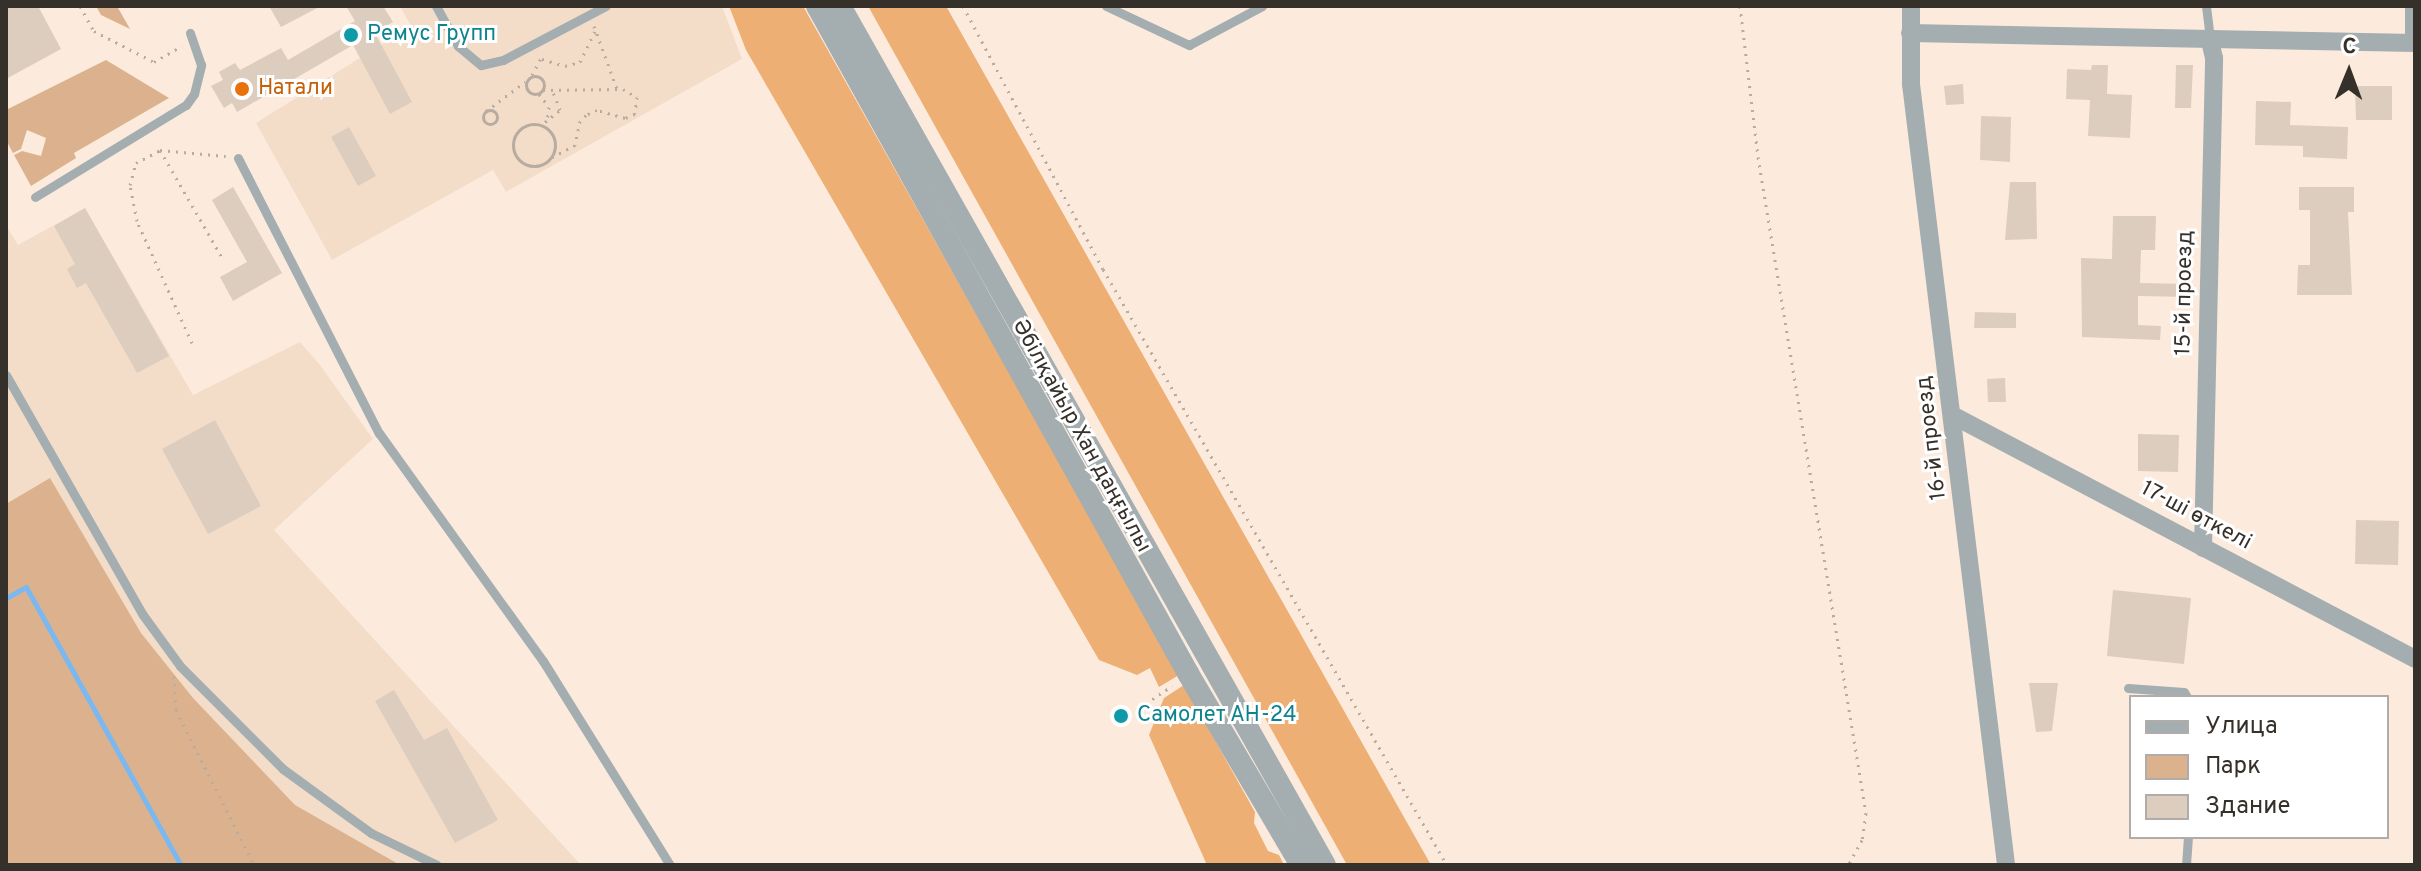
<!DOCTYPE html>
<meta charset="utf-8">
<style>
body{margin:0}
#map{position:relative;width:2421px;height:871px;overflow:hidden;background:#fcebdd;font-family:Overpass,sans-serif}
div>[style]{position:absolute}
.built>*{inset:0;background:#f3ddc9}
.green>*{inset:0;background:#dbb28d}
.forest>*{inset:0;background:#edaf74}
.stream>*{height:5px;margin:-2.5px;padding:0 2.5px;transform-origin:2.5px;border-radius:2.5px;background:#7ab8f1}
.building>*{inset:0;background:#ddcdbe}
.path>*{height:3px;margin-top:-1.5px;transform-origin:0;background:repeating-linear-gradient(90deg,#b8aba0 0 2px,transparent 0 8px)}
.path>.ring{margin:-1.5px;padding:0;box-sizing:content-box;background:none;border:3px solid #b8aba0;border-radius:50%}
.service>*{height:9px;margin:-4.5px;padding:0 4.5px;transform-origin:4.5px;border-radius:4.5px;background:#a4aeb1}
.minor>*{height:18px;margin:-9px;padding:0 9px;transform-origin:9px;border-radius:9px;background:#a4aeb1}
.tertiary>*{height:22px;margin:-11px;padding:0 11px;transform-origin:11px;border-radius:11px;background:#a4aeb1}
.dots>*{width:22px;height:22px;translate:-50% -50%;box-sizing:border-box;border:4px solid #fff;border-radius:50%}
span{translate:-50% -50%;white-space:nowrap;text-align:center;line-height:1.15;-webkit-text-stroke:6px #fff;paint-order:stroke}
.culture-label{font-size:22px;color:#0d838f}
.left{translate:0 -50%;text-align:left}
.food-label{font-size:22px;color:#c56008}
.street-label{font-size:22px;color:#36302a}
.frame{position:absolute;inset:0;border:8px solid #36302a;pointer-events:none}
.legend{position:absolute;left:2129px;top:695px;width:260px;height:144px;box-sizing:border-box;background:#fff;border:2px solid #afacaa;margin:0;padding:10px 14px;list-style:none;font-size:24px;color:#36302a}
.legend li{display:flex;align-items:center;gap:16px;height:40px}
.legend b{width:40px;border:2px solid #afacaa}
.north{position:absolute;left:2309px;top:32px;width:80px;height:80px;-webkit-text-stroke:6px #fff;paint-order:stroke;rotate:1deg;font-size:22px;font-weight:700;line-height:32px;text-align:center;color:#36302a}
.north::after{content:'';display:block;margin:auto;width:28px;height:36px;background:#36302a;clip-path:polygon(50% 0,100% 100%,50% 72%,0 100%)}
</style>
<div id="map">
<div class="built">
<i style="clip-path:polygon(400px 6px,722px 6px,742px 59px,506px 192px,493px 170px,332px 260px,256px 123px,411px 26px)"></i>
<i style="clip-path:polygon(85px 208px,193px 395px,300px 342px,320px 365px,373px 439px,274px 530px,581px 865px,6px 865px,6px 225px,18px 245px)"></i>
</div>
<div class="green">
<i style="clip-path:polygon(96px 6px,117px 6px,130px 29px,101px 15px)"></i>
<i style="clip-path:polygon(106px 60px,169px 98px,74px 153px,76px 158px,31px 186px,14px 155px,22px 151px,41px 156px,46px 138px,27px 130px,21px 149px,13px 153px,6px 140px,6px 110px)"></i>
<i style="clip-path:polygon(50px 478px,141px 633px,193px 698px,295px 805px,400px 865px,6px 865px,6px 504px)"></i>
</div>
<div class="forest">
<i style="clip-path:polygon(729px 6px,803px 6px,1179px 675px,1159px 687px,1150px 668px,1137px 675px,1099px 660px,746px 50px)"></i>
<i style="clip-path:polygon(868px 6px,946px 6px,1431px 865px,1347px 865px)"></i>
<i style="clip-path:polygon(1184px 685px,1255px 812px,1254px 823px,1268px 851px,1279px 855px,1284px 865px,1207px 865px,1149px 735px,1164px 698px)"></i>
</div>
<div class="stream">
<i style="left:6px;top:598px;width:23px;rotate:-29deg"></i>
<i style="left:26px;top:587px;width:318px;rotate:60.9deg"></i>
</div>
<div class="building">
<i style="clip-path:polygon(6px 6px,38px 6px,61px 49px,6px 79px)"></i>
<i style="clip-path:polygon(269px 6px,321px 6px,281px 27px)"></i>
<i style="clip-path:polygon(346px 6px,383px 6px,393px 22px,375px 33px,412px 102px,390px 114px,353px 45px,237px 112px,232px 103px,224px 108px,211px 86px,223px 80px,219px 72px,235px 63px,240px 70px,281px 48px,288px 60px,355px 21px)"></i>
<i style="clip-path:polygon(2092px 65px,2108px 65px,2107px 94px,2132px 95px,2130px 138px,2088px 136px,2090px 100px,2066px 99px,2067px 69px,2091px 70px)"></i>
<i style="clip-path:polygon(2176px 65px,2193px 65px,2191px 108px,2175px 108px)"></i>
<i style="clip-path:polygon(1963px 84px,1964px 104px,1946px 105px,1944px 86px)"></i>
<i style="clip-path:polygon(2355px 86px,2392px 86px,2392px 120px,2356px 120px)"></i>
<i style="clip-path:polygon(2256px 101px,2291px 102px,2290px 125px,2348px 127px,2347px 159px,2303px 157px,2303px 146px,2255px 145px)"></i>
<i style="clip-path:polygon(1981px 116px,2011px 117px,2010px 162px,1980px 160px)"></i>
<i style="clip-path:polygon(349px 127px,376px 176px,358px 186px,331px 137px)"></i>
<i style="clip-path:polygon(2010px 182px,2036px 182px,2037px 239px,2005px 240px)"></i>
<i style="clip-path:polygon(233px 187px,282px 273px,233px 301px,220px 277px,247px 262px,212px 200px)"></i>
<i style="clip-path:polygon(2299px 187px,2354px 187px,2354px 212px,2348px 212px,2352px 295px,2297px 295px,2298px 265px,2310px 265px,2310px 210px,2299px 210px)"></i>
<i style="clip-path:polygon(85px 208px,169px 356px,137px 373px,86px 283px,77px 288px,67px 269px,75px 264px,54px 226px)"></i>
<i style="clip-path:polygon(2113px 216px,2156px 216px,2155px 250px,2141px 250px,2140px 283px,2189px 284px,2189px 297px,2138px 296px,2138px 325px,2161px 326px,2160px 340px,2082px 337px,2081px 258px,2112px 259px)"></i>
<i style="clip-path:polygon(1975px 312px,2016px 313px,2016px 328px,1974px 328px)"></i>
<i style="clip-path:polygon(2005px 378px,2006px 402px,1988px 402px,1987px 379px)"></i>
<i style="clip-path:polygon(215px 420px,261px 506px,208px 534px,162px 449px)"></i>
<i style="clip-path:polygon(2138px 434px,2179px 435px,2178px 472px,2138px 471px)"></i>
<i style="clip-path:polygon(2356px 520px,2399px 521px,2398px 565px,2355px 564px)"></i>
<i style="clip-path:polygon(2113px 590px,2191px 598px,2184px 664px,2107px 656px)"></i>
<i style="clip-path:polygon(2029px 683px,2058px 683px,2052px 731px,2036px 732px)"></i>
<i style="clip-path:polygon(394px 690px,424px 740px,447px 728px,498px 820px,455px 843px,375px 701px)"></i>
</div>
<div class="path">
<i style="left:80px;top:6px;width:29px;rotate:61deg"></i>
<i style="left:94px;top:31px;width:68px;rotate:27.3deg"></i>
<i style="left:154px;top:62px;width:32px;rotate:-30deg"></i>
<i style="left:963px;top:6px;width:298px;rotate:62deg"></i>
<i style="left:1103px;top:269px;width:688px;rotate:60.01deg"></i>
<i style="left:1740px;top:6px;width:152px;rotate:83.2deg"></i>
<i style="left:1758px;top:157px;width:665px;rotate:80.65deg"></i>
<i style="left:1866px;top:813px;width:27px;rotate:98deg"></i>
<i style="left:1862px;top:840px;width:29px;rotate:119deg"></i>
<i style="left:594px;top:26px;width:67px;rotate:69.9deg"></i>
<i style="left:542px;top:59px;width:24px;rotate:17deg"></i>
<i style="left:565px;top:66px;width:16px;rotate:-15deg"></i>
<i style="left:580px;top:62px;width:34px;rotate:-64deg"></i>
<i style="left:532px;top:75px;width:19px;rotate:-62deg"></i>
<i class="ring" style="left:526px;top:76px;width:15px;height:15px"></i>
<i style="left:543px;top:90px;width:80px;rotate:-0.7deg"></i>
<i style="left:623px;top:89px;width:16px;rotate:30deg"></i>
<i style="left:637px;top:97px;width:17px;rotate:97deg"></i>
<i style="left:635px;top:114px;width:11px;rotate:158deg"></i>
<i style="left:625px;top:118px;width:29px;rotate:-164deg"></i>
<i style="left:597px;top:110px;width:12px;rotate:156deg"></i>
<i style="left:586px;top:115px;width:8px;rotate:135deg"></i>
<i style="left:580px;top:121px;width:25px;rotate:102deg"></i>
<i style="left:575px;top:145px;width:26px;rotate:152deg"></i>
<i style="left:539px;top:94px;width:16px;rotate:52deg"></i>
<i style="left:549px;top:107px;width:14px;rotate:98deg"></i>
<i class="ring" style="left:483px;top:110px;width:11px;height:11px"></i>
<i style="left:486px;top:111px;width:49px;rotate:-36.6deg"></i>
<i style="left:545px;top:122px;width:19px;rotate:-39deg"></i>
<i style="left:560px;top:110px;width:22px;rotate:-111deg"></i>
<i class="ring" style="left:513px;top:124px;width:39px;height:39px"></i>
<i style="left:160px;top:150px;width:128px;rotate:60deg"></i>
<i style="left:192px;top:343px;width:134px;rotate:-114.3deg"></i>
<i style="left:137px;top:221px;width:37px;rotate:-101deg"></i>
<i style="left:130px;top:185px;width:23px;rotate:-75deg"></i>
<i style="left:136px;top:163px;width:27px;rotate:-28deg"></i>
<i style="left:160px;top:150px;width:66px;rotate:5.2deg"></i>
<i style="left:174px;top:676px;width:34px;rotate:87deg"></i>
<i style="left:176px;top:710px;width:174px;rotate:63.3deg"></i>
<i style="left:1139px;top:708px;width:40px;rotate:-34deg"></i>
</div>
<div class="service">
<i style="left:436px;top:6px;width:46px;rotate:61.2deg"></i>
<i style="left:458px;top:46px;width:30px;rotate:40deg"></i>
<i style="left:481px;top:65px;width:23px;rotate:-13deg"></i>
<i style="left:503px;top:60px;width:116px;rotate:-27.7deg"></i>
<i style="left:1106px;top:6px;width:92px;rotate:25.2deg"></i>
<i style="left:1189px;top:45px;width:83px;rotate:-28.1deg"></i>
<i style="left:2206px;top:6px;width:35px;rotate:83deg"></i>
<i style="left:2409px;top:43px;width:37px;rotate:-90deg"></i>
<i style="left:238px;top:158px;width:309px;rotate:62.9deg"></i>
<i style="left:379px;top:433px;width:281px;rotate:54.3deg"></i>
<i style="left:543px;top:661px;width:240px;rotate:58.1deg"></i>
<i style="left:35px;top:197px;width:177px;rotate:-31.4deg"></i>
<i style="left:186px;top:105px;width:14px;rotate:-54deg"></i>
<i style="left:194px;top:94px;width:30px;rotate:-76deg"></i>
<i style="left:201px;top:65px;width:34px;rotate:-109deg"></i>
<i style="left:6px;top:375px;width:276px;rotate:60.3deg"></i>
<i style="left:143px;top:615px;width:63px;rotate:54deg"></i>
<i style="left:180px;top:666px;width:146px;rotate:45deg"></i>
<i style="left:283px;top:769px;width:109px;rotate:36deg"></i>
<i style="left:371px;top:833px;width:73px;rotate:25.9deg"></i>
<i style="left:2128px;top:688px;width:56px;rotate:4.1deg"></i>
<i style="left:2184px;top:692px;width:6px;rotate:59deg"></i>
<i style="left:2186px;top:865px;width:28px;rotate:-86deg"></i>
</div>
<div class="minor">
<i style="left:1911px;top:6px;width:78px;rotate:90deg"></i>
<i style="left:1911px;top:84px;width:787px;rotate:83.06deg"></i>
<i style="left:1910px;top:33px;width:505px;rotate:1.13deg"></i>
<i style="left:1954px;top:416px;width:521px;rotate:27.79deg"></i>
<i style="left:2203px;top:548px;width:490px;rotate:-88.7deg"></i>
<i style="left:2214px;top:58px;width:17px;rotate:-103deg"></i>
</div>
<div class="tertiary">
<i style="left:817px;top:6px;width:765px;rotate:60.92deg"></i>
<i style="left:1189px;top:675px;width:221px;rotate:59.5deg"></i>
<i style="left:840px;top:6px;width:986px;rotate:60.55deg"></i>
</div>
<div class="dots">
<i style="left:351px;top:35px;background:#0f9aa8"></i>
<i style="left:242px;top:89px;background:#e8710a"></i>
<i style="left:1121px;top:716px;background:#0f9aa8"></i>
</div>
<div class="culture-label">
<span class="left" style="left:367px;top:35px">Ремус Групп</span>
<span class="left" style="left:1137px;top:716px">Самолет АН-24</span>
</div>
<div class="food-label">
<span class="left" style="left:258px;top:89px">Натали</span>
</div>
<div class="street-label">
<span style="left:2185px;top:293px;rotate:-89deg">15-й проезд</span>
<span style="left:1081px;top:436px;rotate:61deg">Әбілқайыр Хан даңғылы</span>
<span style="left:1932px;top:438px;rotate:-97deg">16-й проезд</span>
<span style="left:2196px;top:516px;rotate:28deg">17-ші өткелі</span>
</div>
<div class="frame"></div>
<ul class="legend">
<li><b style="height:10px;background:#a4aeb1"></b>Улица</li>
<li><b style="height:22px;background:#dbb28d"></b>Парк</li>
<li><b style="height:22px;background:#ddcdbe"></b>Здание</li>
</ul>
<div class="north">С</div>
</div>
